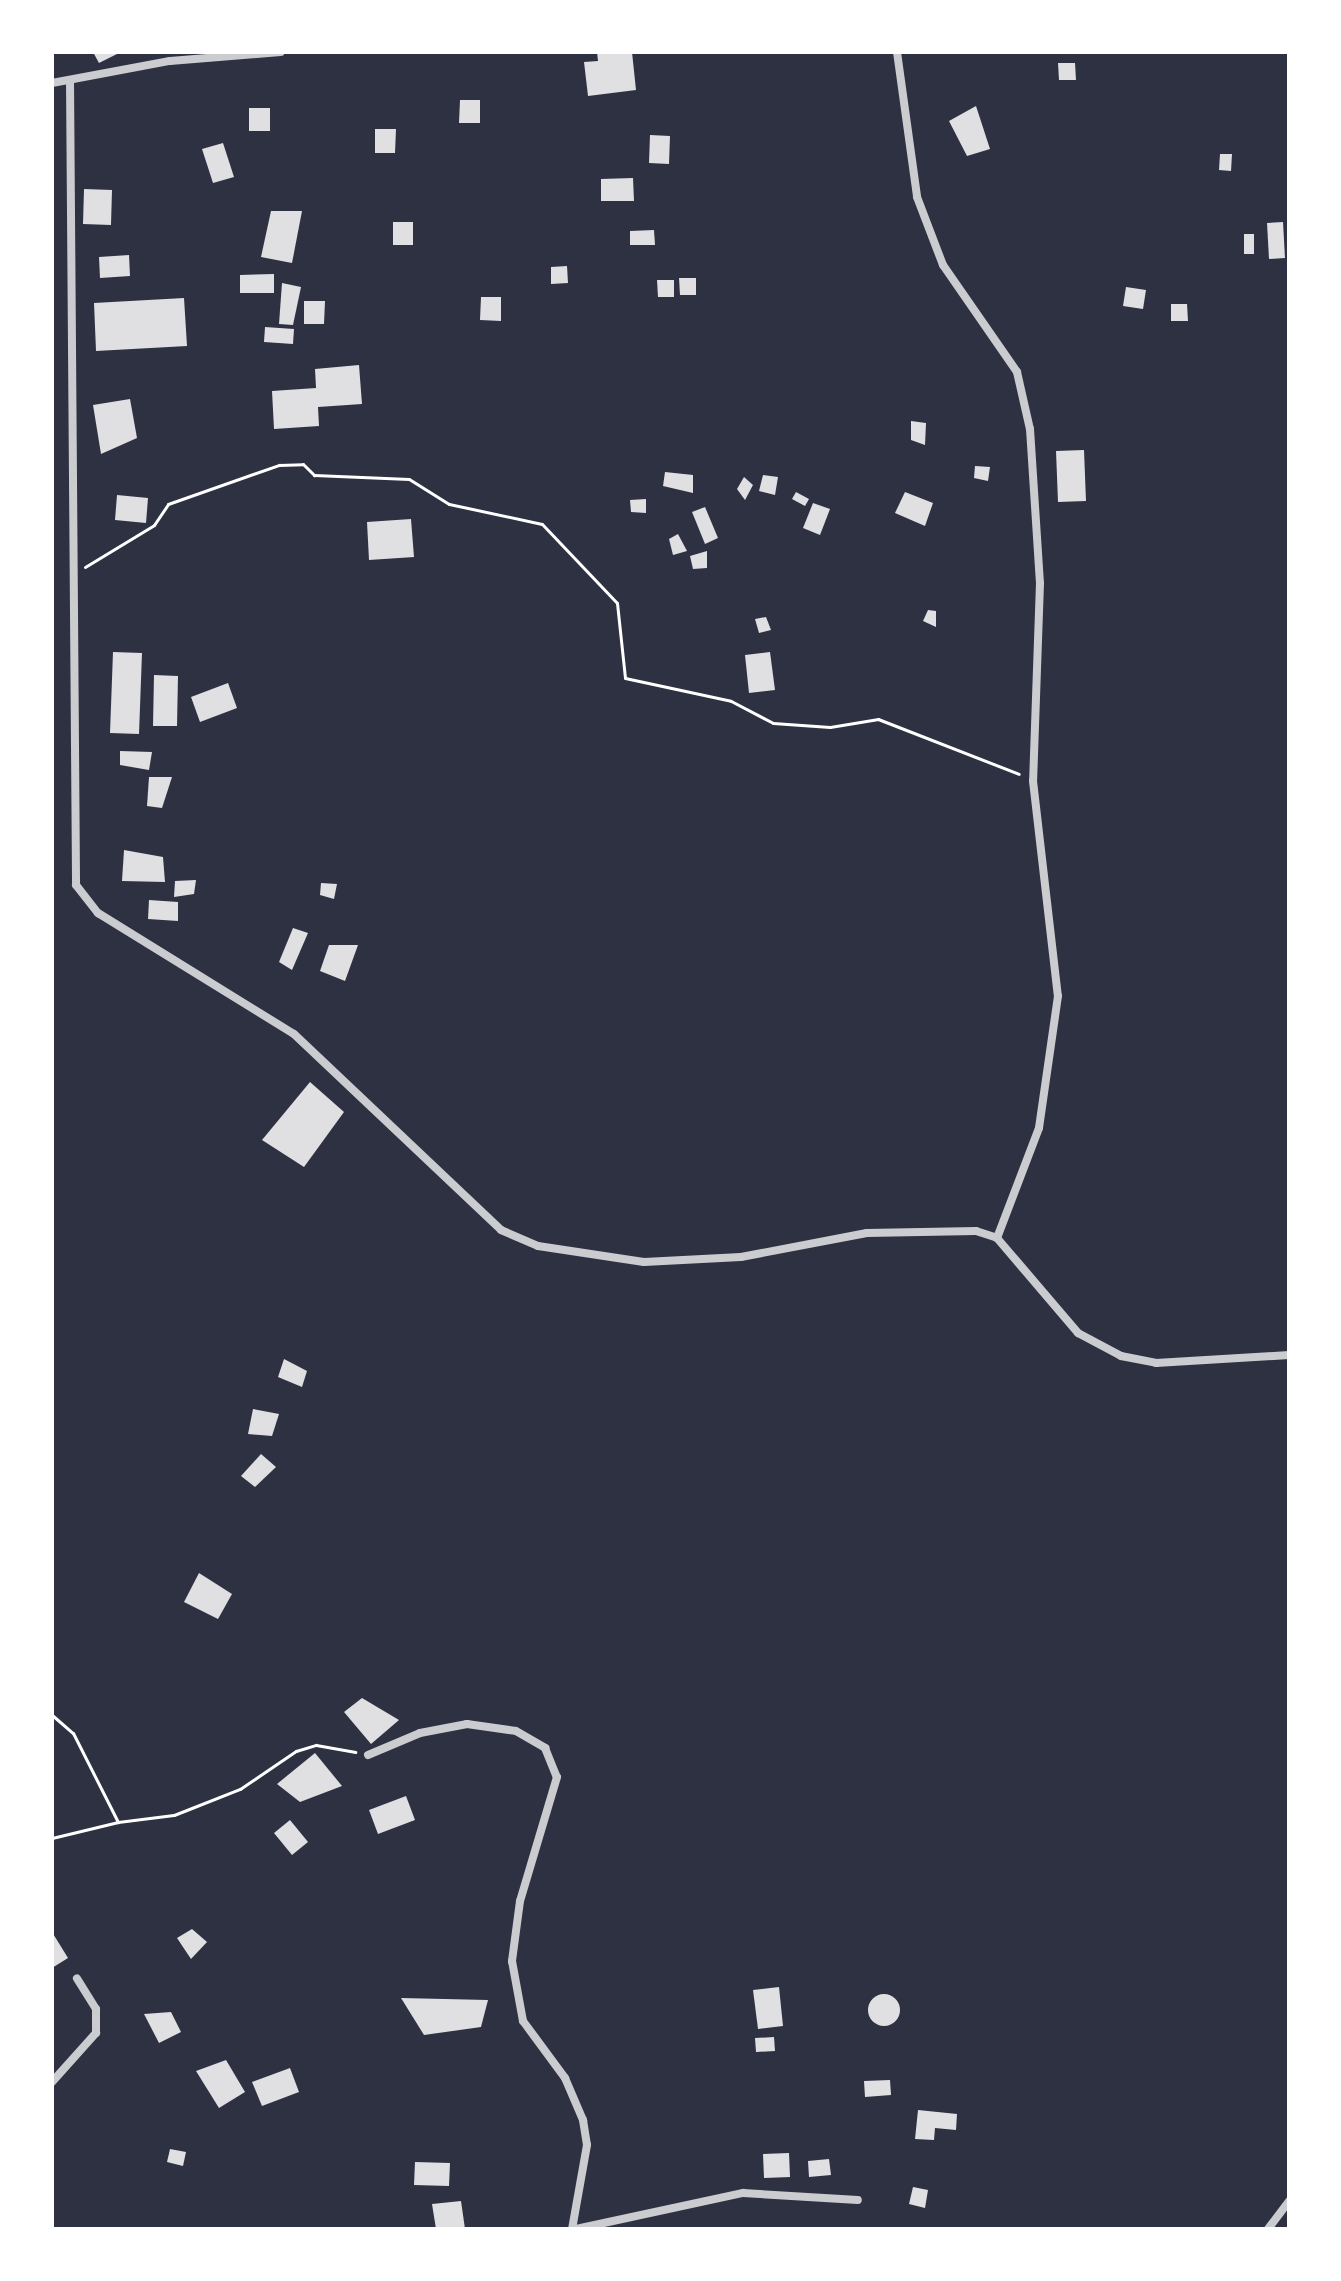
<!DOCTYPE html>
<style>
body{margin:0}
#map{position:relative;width:1341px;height:2281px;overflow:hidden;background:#2d3142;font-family:Ubuntu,sans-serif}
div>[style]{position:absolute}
.building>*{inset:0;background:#e0e0e3}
.round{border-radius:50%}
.path>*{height:3px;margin:-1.5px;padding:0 1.5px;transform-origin:1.5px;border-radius:1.5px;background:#fff}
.minor>*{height:8px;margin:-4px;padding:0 4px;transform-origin:4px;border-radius:4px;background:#caccd0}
span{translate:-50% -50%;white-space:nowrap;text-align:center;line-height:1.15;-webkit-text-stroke:6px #fff;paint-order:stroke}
.frame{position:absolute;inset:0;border:54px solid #fff;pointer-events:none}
</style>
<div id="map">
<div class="building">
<i style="clip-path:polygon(93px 52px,121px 52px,99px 63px)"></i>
<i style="clip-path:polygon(597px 52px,632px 52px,636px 90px,588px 96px,584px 62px,598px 61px)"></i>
<i style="clip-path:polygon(1058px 63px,1075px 63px,1076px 80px,1059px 80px)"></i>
<i style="clip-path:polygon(460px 100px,480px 100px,480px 123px,459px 123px)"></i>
<i style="clip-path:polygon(976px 106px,990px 149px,967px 156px,949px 121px)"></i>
<i style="clip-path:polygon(249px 108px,270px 108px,270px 131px,249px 131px)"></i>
<i style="clip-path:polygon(375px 129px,396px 129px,395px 153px,375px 153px)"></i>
<i style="clip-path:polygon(650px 135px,670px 136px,669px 164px,649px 163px)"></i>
<i style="clip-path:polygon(223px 143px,234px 177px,213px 183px,202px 149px)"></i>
<i style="clip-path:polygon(1220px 154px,1232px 154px,1231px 171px,1219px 170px)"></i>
<i style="clip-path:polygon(633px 178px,634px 201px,601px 201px,601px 179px)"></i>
<i style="clip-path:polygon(84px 189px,112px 190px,111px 225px,83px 224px)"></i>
<i style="clip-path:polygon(271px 211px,302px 211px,292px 263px,261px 257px)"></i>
<i style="clip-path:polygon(393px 222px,413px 222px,413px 245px,393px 245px)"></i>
<i style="clip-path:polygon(1283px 222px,1285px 258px,1269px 259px,1267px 223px)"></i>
<i style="clip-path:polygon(654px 230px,655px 245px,630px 245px,630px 231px)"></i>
<i style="clip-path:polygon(1244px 234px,1254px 234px,1254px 254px,1244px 254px)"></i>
<i style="clip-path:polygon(129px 255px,130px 276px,100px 278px,99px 257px)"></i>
<i style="clip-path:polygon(567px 266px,568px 283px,551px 284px,551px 267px)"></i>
<i style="clip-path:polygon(274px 274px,274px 293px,240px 293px,240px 275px)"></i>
<i style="clip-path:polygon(679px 278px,696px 278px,696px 295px,680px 295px)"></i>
<i style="clip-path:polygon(657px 280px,674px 280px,674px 297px,658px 297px)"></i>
<i style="clip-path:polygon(282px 283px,301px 287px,293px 325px,279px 324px)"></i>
<i style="clip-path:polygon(1126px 287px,1146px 290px,1143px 309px,1123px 306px)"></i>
<i style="clip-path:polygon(481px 297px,501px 297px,501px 321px,480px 320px)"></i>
<i style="clip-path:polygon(184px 298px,187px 346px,96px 351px,94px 303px)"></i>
<i style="clip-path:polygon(304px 301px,325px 301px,324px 324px,304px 324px)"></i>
<i style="clip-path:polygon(1171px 304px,1187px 304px,1188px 321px,1171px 321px)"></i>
<i style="clip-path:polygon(265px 327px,294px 329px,293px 344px,264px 342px)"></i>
<i style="clip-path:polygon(359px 365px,362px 404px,318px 407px,319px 426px,274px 429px,272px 391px,316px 388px,315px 369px)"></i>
<i style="clip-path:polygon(130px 399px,137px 438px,101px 454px,93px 405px)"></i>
<i style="clip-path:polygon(911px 421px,926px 423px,925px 445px,911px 440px)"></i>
<i style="clip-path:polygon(1084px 450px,1086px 501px,1058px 502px,1056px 451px)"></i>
<i style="clip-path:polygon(975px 466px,990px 467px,988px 481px,974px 478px)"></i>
<i style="clip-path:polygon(665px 472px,693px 475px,693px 493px,663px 486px)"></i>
<i style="clip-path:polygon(763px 475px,778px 477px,775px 495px,759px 491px)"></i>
<i style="clip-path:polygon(744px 477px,753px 485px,745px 500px,737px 489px)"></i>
<i style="clip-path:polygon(796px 492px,809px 499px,805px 506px,792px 499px)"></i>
<i style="clip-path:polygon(905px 492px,933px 503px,925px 526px,895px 513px)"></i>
<i style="clip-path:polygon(117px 495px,148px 498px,146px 523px,115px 520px)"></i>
<i style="clip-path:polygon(646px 499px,646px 513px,631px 512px,630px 500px)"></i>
<i style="clip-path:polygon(813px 503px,830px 509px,820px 535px,803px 528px)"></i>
<i style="clip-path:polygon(705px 507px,718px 538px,705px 544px,692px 512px)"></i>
<i style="clip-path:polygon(411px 519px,414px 557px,369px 560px,367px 522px)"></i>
<i style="clip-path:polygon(678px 534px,687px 551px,673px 555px,669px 539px)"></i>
<i style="clip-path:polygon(707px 551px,707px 568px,693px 569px,690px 556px)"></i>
<i style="clip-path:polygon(928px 610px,936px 611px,936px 627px,923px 621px)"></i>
<i style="clip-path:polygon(766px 617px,771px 630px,759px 633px,755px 619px)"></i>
<i style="clip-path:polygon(113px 652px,142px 653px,139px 734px,110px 733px)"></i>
<i style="clip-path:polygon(770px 652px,775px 690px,749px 693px,745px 655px)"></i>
<i style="clip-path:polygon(154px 675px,178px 676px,177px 726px,153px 726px)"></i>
<i style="clip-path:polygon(228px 683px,237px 708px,200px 722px,191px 697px)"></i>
<i style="clip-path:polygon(120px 751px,152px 752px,149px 770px,120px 765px)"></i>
<i style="clip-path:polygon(149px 777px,172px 777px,162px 808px,147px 806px)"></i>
<i style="clip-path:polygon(124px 850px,163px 857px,165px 882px,122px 881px)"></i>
<i style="clip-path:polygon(196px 880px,194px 894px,174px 897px,175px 881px)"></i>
<i style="clip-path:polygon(321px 883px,337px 884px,334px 899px,320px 895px)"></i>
<i style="clip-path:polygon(149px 900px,178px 902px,178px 921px,148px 919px)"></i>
<i style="clip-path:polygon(293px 928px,308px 933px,292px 970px,279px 962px)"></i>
<i style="clip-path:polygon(329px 945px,358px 945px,345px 981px,320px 971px)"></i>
<i style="clip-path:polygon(310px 1082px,344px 1112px,304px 1167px,262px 1140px)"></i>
<i style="clip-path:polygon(284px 1359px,307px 1371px,302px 1387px,278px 1377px)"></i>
<i style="clip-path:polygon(253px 1409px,279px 1414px,272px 1436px,248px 1434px)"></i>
<i style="clip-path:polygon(261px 1454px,276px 1467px,255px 1487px,241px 1476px)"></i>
<i style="clip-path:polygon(199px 1573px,232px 1594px,218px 1619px,184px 1602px)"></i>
<i style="clip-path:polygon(362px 1698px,399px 1720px,371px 1744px,344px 1712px)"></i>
<i style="clip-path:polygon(315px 1753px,342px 1786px,300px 1802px,277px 1784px)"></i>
<i style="clip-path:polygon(406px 1796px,415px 1820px,378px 1834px,369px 1810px)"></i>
<i style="clip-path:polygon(290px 1820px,308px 1842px,292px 1855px,274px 1833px)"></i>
<i style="clip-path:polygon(192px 1929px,207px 1942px,191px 1959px,177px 1938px)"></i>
<i style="clip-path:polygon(52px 1932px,68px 1958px,52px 1968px)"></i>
<i style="clip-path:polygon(779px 1987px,783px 2026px,758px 2029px,753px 1990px)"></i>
<i class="round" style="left:868px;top:1994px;width:32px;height:32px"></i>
<i style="clip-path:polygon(401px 1998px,488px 2000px,481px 2027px,424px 2035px)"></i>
<i style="clip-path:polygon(171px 2012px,181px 2032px,159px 2043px,144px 2014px)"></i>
<i style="clip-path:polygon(774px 2037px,775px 2051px,756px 2052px,755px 2038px)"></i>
<i style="clip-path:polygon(226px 2060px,245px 2092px,219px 2108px,196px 2071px)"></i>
<i style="clip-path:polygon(290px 2068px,299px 2092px,262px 2106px,252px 2082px)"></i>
<i style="clip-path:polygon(890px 2080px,891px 2095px,865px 2097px,864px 2081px)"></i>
<i style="clip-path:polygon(918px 2110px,957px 2114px,956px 2130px,935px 2128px,934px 2140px,915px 2139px)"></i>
<i style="clip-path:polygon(170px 2149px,186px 2152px,183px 2166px,167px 2162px)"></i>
<i style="clip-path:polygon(789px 2153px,790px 2177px,764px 2178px,763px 2154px)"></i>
<i style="clip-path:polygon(829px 2159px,831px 2175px,809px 2177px,808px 2161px)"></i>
<i style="clip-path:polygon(415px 2162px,450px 2163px,449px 2186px,414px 2185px)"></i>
<i style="clip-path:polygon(913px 2187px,928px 2190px,925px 2208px,909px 2204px)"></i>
<i style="clip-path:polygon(461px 2201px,465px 2229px,436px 2229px,432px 2204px)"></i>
</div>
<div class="path">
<i style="left:85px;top:567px;width:81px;rotate:-31.3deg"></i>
<i style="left:154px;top:525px;width:25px;rotate:-56deg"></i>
<i style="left:168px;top:504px;width:118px;rotate:-19.4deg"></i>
<i style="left:279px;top:465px;width:24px;rotate:-2deg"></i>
<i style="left:303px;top:464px;width:16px;rotate:45deg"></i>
<i style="left:314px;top:475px;width:95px;rotate:2.4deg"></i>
<i style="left:409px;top:479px;width:47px;rotate:32deg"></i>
<i style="left:449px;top:504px;width:95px;rotate:12.1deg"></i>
<i style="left:542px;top:524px;width:109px;rotate:46.5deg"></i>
<i style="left:617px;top:603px;width:75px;rotate:83.9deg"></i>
<i style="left:625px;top:678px;width:108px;rotate:12.2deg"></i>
<i style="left:731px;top:701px;width:47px;rotate:27.6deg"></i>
<i style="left:773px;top:723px;width:57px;rotate:4deg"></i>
<i style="left:830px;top:727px;width:49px;rotate:-9.5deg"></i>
<i style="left:878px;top:719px;width:151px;rotate:21.3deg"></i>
<i style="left:52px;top:1715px;width:28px;rotate:41deg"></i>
<i style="left:73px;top:1733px;width:100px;rotate:63.2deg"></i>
<i style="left:118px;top:1822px;width:56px;rotate:-7.1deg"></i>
<i style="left:174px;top:1815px;width:71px;rotate:-21.5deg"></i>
<i style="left:240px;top:1789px;width:68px;rotate:-34.2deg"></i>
<i style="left:296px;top:1751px;width:21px;rotate:-17deg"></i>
<i style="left:316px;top:1745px;width:40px;rotate:10deg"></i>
<i style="left:52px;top:1838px;width:68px;rotate:-13.6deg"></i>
</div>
<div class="minor">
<i style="left:897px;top:52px;width:146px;rotate:82.1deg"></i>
<i style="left:917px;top:197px;width:73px;rotate:69.1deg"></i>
<i style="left:943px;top:265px;width:130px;rotate:55.3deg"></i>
<i style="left:1017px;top:372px;width:58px;rotate:77.2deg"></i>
<i style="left:1030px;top:429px;width:154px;rotate:86.3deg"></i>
<i style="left:1040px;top:583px;width:198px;rotate:92deg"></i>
<i style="left:1033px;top:781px;width:216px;rotate:83.4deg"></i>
<i style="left:1058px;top:996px;width:133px;rotate:98.2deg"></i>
<i style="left:1039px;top:1128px;width:118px;rotate:110.9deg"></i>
<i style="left:70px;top:80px;width:805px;rotate:89.57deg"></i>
<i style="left:76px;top:885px;width:36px;rotate:52deg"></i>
<i style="left:98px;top:913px;width:230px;rotate:31.7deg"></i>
<i style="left:294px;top:1034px;width:285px;rotate:43.4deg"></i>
<i style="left:501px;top:1230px;width:40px;rotate:23.4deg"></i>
<i style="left:538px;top:1246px;width:107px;rotate:8.6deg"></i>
<i style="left:644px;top:1262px;width:97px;rotate:-3deg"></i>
<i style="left:741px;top:1257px;width:128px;rotate:-10.8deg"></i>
<i style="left:867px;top:1233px;width:109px;rotate:-1.1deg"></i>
<i style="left:976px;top:1231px;width:22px;rotate:18deg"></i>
<i style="left:997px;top:1238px;width:125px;rotate:49.5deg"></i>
<i style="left:1078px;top:1333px;width:49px;rotate:28.1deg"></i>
<i style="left:1121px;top:1356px;width:36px;rotate:11deg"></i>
<i style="left:1156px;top:1363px;width:133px;rotate:-3.4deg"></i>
<i style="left:52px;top:83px;width:120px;rotate:-10.6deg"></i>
<i style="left:170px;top:61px;width:111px;rotate:-4.6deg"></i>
<i style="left:368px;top:1755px;width:56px;rotate:-22.9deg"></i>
<i style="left:420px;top:1733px;width:48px;rotate:-10.8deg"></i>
<i style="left:467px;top:1724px;width:49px;rotate:8.1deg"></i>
<i style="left:516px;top:1731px;width:34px;rotate:30deg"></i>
<i style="left:545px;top:1748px;width:31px;rotate:68deg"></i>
<i style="left:557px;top:1777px;width:129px;rotate:106.6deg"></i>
<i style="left:520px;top:1901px;width:61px;rotate:97.6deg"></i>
<i style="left:512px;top:1961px;width:61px;rotate:79.6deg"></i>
<i style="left:523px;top:2021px;width:71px;rotate:53.6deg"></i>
<i style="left:565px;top:2078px;width:46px;rotate:66.8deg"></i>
<i style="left:583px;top:2120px;width:25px;rotate:81deg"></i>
<i style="left:587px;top:2145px;width:85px;rotate:100.1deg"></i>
<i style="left:52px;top:2082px;width:66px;rotate:-48.1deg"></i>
<i style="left:96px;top:2033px;width:24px;rotate:-90deg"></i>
<i style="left:96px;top:2009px;width:36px;rotate:-122deg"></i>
<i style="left:576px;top:2229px;width:171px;rotate:-12.2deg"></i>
<i style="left:743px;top:2193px;width:115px;rotate:3.5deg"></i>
<i style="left:1268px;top:2229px;width:35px;rotate:-53deg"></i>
</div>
<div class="frame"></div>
</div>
